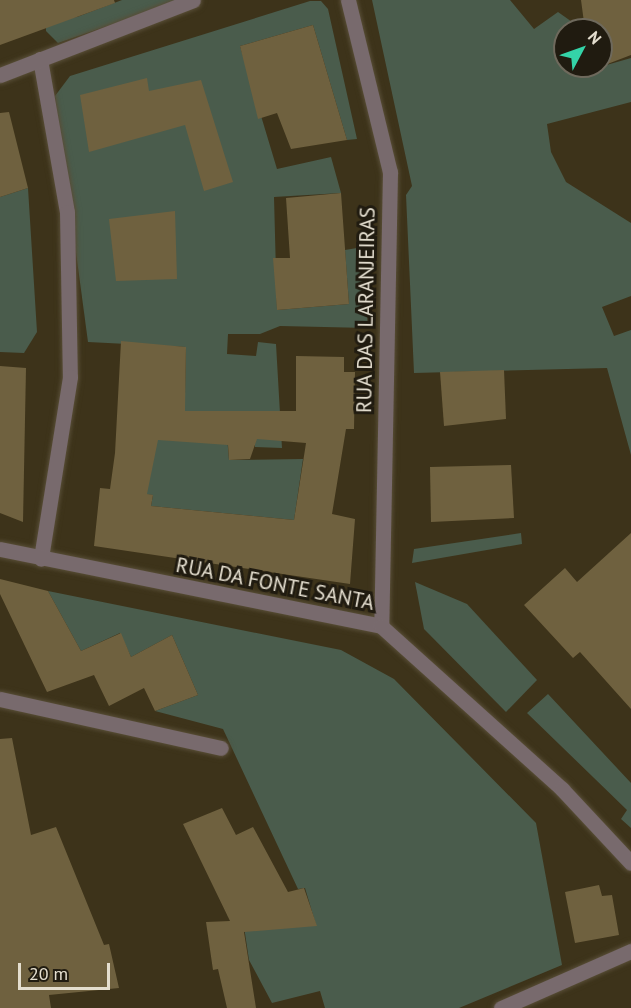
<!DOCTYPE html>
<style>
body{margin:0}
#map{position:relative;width:631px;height:1008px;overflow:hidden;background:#3d331a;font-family:"PT Sans",sans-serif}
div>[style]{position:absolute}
.green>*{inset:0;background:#4a5c4c}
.building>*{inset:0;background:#6f613f}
.roads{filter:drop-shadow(0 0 2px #584e37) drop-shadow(0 0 2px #584e37)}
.minor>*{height:15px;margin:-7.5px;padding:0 7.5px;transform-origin:7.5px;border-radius:7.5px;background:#786a6d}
span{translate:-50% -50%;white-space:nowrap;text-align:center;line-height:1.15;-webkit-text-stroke:6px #201b10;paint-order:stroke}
.street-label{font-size:21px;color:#e4decf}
.north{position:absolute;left:553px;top:18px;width:60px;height:60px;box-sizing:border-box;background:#201b10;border:2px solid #6e695c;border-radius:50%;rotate:49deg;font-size:16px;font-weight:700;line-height:24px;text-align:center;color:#e4decf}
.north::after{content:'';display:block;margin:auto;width:21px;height:27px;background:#34d4a8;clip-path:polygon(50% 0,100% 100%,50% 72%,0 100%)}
.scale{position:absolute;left:18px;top:963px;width:92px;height:27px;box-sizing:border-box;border:3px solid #e4decf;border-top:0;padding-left:8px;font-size:18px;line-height:21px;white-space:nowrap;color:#e4decf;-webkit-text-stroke:4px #201b10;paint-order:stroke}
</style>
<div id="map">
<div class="green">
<i style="clip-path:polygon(122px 0,182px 0,58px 43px,46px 31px,46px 20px,77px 17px)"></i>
<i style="clip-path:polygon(372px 0,510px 0,534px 29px,558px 12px,575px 24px,579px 30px,565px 30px,565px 66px,589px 70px,631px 58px,631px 102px,547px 124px,551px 152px,566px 182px,631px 223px,631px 296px,602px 307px,614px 336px,631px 330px,631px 455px,607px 368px,414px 373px,406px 195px,412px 186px)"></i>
<i style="clip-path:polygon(310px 1px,321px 1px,328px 9px,357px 139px,347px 140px,313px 25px,240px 46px,277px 169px,331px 157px,341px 193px,274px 197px,277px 310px,349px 304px,345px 250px,363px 247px,368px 328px,280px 326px,260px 334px,228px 334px,227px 354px,256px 356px,258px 342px,276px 344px,282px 448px,255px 447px,252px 411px,225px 412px,229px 460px,303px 459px,294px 520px,151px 506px,153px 495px,141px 494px,135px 438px,184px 441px,186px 347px,88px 342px,55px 96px,70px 76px)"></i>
<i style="clip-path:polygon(28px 188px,37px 332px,24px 353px,0 352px,0 197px)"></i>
<i style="clip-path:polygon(521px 533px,522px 544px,412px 563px,414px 549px)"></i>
<i style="clip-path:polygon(415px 582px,467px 604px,537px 680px,506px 712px,424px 629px)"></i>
<i style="clip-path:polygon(48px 591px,341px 650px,394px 679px,536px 823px,562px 965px,459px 1008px,325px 1008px,320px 991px,272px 1003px,249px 960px,243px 920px,227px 916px,266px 899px,316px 925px,305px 888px,298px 889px,223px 729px,155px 711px,198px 695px,172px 635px,131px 657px,120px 633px,81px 651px)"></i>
<i style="clip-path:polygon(548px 694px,631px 783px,631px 828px,621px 819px,627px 810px,527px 713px)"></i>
</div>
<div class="building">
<i style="clip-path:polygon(0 0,114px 0,115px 3px,0 45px)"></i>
<i style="clip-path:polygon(581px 0,631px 0,631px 55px,597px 68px,601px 30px,585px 30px)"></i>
<i style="clip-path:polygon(313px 25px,347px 140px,291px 149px,277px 113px,258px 119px,240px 46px)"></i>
<i style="clip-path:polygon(147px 78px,149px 91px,201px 80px,233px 182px,204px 191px,185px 125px,89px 152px,80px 95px)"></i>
<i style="clip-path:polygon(9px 112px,28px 188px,0 197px,0 113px)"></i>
<i style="clip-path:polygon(341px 193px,349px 304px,277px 310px,273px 258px,290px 258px,286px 198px)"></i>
<i style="clip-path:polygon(175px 211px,177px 279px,116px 281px,109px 219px)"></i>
<i style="clip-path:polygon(evenodd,121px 341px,186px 347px,185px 411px,296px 411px,296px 356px,344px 357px,344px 372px,355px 372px,354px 429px,346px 429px,332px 514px,355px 519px,350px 584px,94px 546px,100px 488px,110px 489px,115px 453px,121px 341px,257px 439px,306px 443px,294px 520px,151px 506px,153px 495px,147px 494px,158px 440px,228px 445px,229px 460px,250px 459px,257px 439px)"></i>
<i style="clip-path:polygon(0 366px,26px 368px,23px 522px,0 513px)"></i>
<i style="clip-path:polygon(504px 370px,506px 419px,444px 426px,440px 372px)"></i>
<i style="clip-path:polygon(511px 465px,514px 518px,431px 522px,430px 467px)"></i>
<i style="clip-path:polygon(631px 533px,631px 709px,580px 652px,573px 658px,524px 605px,565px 568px,577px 582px)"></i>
<i style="clip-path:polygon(0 579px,48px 591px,81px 651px,121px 633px,131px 657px,172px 635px,198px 695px,155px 711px,144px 688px,109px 706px,94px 675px,47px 692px,0 594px)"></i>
<i style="clip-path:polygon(12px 738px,31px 835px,56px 827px,104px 945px,109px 944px,119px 988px,49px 995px,51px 1008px,0 1008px,0 739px)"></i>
<i style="clip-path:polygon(222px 808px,236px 835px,253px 827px,288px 892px,304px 888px,317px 926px,244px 932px,256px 1008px,227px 1008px,218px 969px,213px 970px,206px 922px,230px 921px,183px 824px)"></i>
<i style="clip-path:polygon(599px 885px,602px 896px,612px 895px,619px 935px,575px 943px,565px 892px)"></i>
</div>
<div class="roads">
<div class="minor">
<i style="left:348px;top:0;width:177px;rotate:76.3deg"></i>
<i style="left:390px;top:172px;width:454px;rotate:91.1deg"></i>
<i style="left:40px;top:59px;width:155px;rotate:80deg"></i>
<i style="left:67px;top:212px;width:165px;rotate:89deg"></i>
<i style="left:70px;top:377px;width:184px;rotate:99.1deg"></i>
<i style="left:0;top:75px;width:207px;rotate:-21.2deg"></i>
<i style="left:0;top:549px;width:389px;rotate:11.4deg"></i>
<i style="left:381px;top:626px;width:244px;rotate:42deg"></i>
<i style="left:562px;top:789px;width:101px;rotate:47deg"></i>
<i style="left:0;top:699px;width:226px;rotate:12.5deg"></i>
<i style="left:501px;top:1008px;width:142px;rotate:-23.7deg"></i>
</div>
</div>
<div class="street-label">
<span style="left:366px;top:310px;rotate:-89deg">RUA DAS LARANJEIRAS</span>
<span style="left:275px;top:584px;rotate:11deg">RUA DA FONTE SANTA</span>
</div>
<div class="north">N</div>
<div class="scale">20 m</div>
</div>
